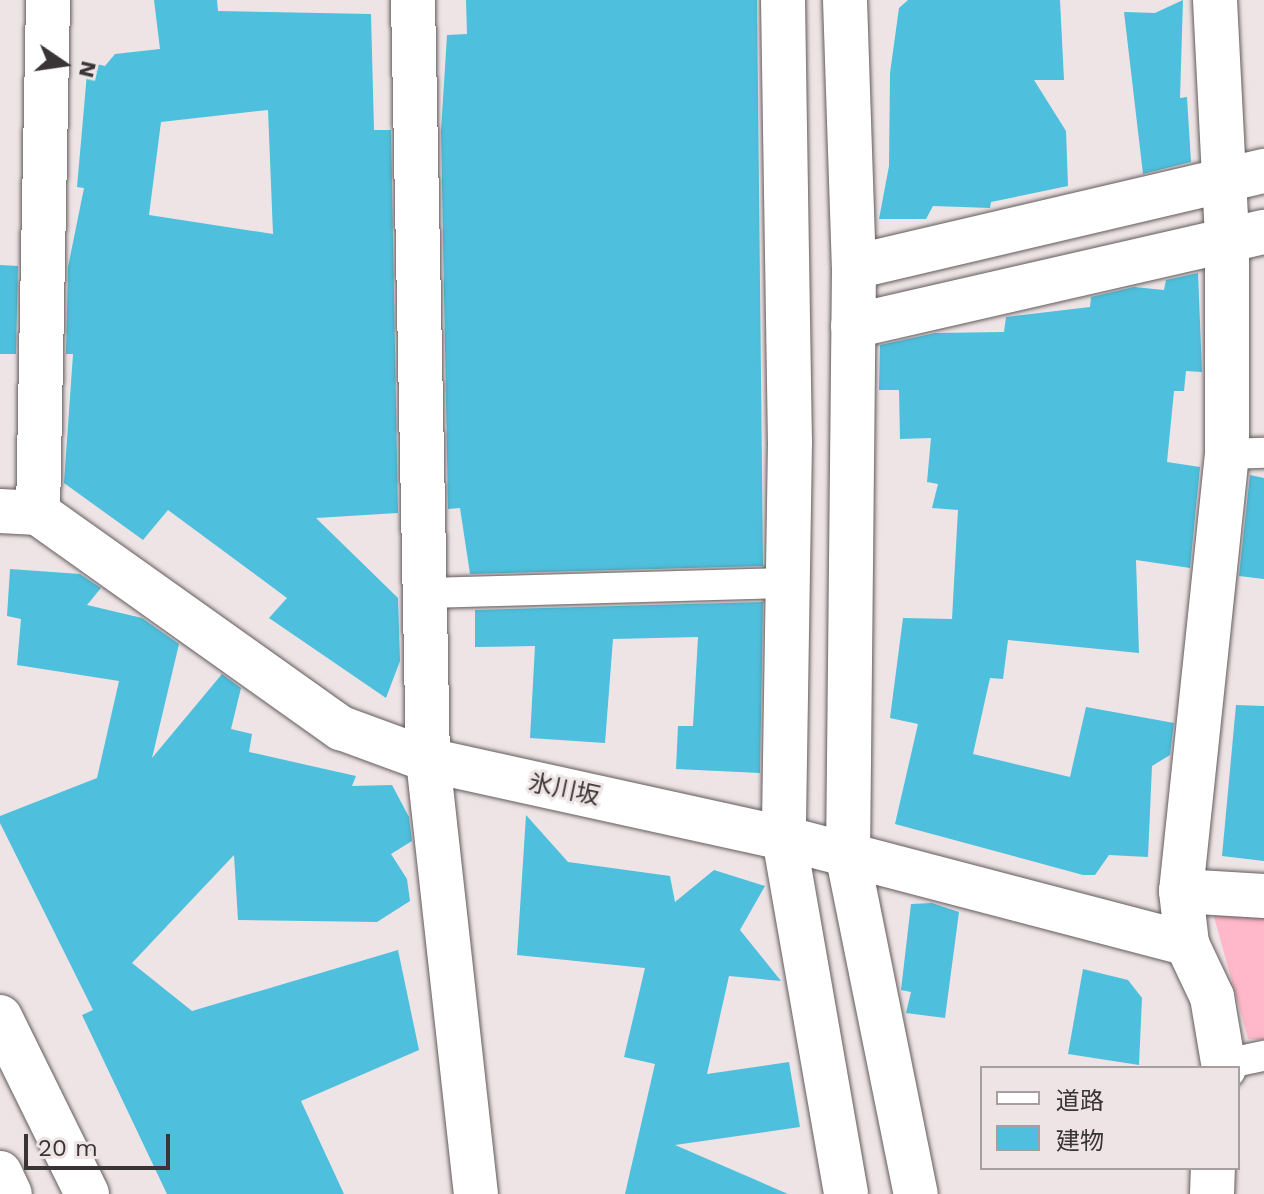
<!DOCTYPE html>
<meta charset="utf-8">
<style>
body{margin:0}
#map{position:relative;width:1264px;height:1194px;overflow:hidden;background:#eee4e6;font-family:"Work Sans","Noto Sans JP",sans-serif}
div>[style]{position:absolute}
.green>*{inset:0;background:#ffb8c9}
.building>*{inset:0;background:#4ebfdc}
.roads{filter:drop-shadow(0 0 2px #635b5c) drop-shadow(0 0 2px #635b5c)}
.lane>*{height:30px;margin:-15px;padding:0 15px;transform-origin:15px;border-radius:15px;background:#fff}
.street>*{height:44px;margin:-22px;padding:0 22px;transform-origin:22px;border-radius:22px;background:#fff}
.primary>*{height:44px;margin:-22px;padding:0 22px;transform-origin:22px;border-radius:22px;background:#fff}
span{translate:-50% -50%;white-space:nowrap;text-align:center;line-height:1.15;-webkit-text-stroke:6px #eee4e6;paint-order:stroke}
.street-label{font-size:24px;color:#393536}
.legend{position:absolute;left:980px;top:1066px;width:260px;height:104px;box-sizing:border-box;background:#eee4e6;border:2px solid #a69ea0;margin:0;padding:10px 14px;list-style:none;font-size:24px;color:#393536}
.legend li{display:flex;align-items:center;gap:16px;height:40px}
.legend b{width:40px;border:2px solid #a69ea0}
.north{position:absolute;left:24px;top:24px;width:80px;height:80px;-webkit-text-stroke:6px #eee4e6;paint-order:stroke;rotate:103deg;font-size:22px;font-weight:700;line-height:32px;text-align:center;color:#393536}
.north::after{content:'';display:block;margin:auto;width:28px;height:36px;background:#393536;clip-path:polygon(50% 0,100% 100%,50% 72%,0 100%)}
.scale{position:absolute;left:24px;top:1134px;width:146px;height:36px;box-sizing:border-box;border:4px solid #393536;border-top:0;padding-left:10px;font-size:24px;line-height:28px;white-space:nowrap;color:#393536;-webkit-text-stroke:6px #eee4e6;paint-order:stroke}
</style>
<div id="map">
<div class="green">
<i style="clip-path:polygon(1211px 906px,1264px 911px,1264px 1040px,1248px 1039px)"></i>
</div>
<div class="building">
<i style="clip-path:polygon(evenodd,154px 0,217px 0,218px 11px,371px 14px,374px 130px,391px 130px,398px 513px,316px 518px,398px 598px,400px 661px,386px 698px,269px 618px,287px 598px,168px 510px,143px 540px,64px 483px,73px 354px,66px 354px,68px 267px,84px 188px,77px 187px,88px 62px,105px 66px,115px 54px,160px 49px,154px 0,268px 110px,273px 234px,149px 215px,161px 122px,268px 110px)"></i>
<i style="clip-path:polygon(466px 0,757px 0,763px 566px,470px 574px,460px 508px,448px 509px,441px 131px,447px 35px,467px 34px)"></i>
<i style="clip-path:polygon(908px 0,1060px 0,1064px 80px,1034px 80px,1066px 131px,1068px 186px,991px 202px,990px 208px,933px 206px,926px 219px,879px 219px,889px 166px,890px 73px,899px 8px)"></i>
<i style="clip-path:polygon(1183px 0,1180px 98px,1187px 97px,1191px 162px,1143px 174px,1124px 12px,1155px 13px)"></i>
<i style="clip-path:polygon(0 265px,18px 266px,16px 354px,0 354px)"></i>
<i style="clip-path:polygon(1198px 273px,1202px 372px,1186px 371px,1184px 391px,1174px 391px,1167px 462px,1200px 467px,1190px 568px,1136px 560px,1139px 653px,1008px 640px,1003px 679px,990px 678px,973px 754px,1070px 777px,1086px 707px,1174px 723px,1170px 755px,1152px 766px,1148px 857px,1109px 855px,1095px 875px,1083px 875px,895px 824px,918px 724px,890px 718px,903px 618px,952px 619px,958px 510px,932px 508px,938px 484px,927px 482px,931px 438px,900px 439px,899px 390px,879px 390px,880px 345px,935px 333px,1004px 332px,1006px 317px,1090px 307px,1091px 297px,1134px 287px,1164px 290px,1166px 280px)"></i>
<i style="clip-path:polygon(1250px 475px,1264px 478px,1264px 579px,1239px 576px)"></i>
<i style="clip-path:polygon(10px 569px,80px 574px,101px 588px,87px 605px,142px 618px,179px 644px,152px 758px,222px 674px,241px 688px,231px 729px,252px 734px,249px 752px,356px 776px,352px 786px,392px 785px,409px 817px,412px 841px,391px 854px,407px 879px,410px 901px,377px 922px,238px 920px,234px 855px,132px 963px,192px 1011px,398px 950px,419px 1050px,301px 1101px,344px 1194px,167px 1194px,82px 1015px,93px 1010px,0 823px,0 816px,97px 778px,119px 681px,17px 665px,21px 619px,7px 616px)"></i>
<i style="clip-path:polygon(763px 602px,760px 773px,676px 769px,678px 726px,693px 726px,698px 637px,613px 639px,605px 743px,530px 738px,535px 646px,475px 647px,475px 610px)"></i>
<i style="clip-path:polygon(1236px 705px,1264px 706px,1264px 861px,1222px 856px)"></i>
<i style="clip-path:polygon(526px 815px,568px 862px,670px 876px,675px 902px,714px 870px,765px 886px,740px 930px,781px 981px,729px 976px,707px 1074px,789px 1062px,800px 1127px,675px 1145px,788px 1194px,625px 1194px,655px 1064px,624px 1057px,645px 968px,517px 955px)"></i>
<i style="clip-path:polygon(932px 903px,959px 912px,945px 1018px,906px 1013px,911px 992px,901px 990px,911px 904px)"></i>
<i style="clip-path:polygon(1083px 969px,1128px 980px,1142px 998px,1139px 1065px,1068px 1054px)"></i>
</div>
<div class="roads">
<div class="lane">
<i style="left:1227px;top:454px;width:37px;rotate:-2deg"></i>
<i style="left:424px;top:593px;width:365px;rotate:-1.6deg"></i>
<i style="left:1225px;top:1064px;width:40px;rotate:-12deg"></i>
</div>
<div class="street">
<i style="left:413px;top:0;width:760px;rotate:88.87deg"></i>
<i style="left:428px;top:760px;width:437px;rotate:83.7deg"></i>
<i style="left:783px;top:0;width:442px;rotate:89.1deg"></i>
<i style="left:790px;top:442px;width:396px;rotate:90.9deg"></i>
<i style="left:784px;top:838px;width:361px;rotate:80.1deg"></i>
<i style="left:845px;top:0;width:267px;rotate:88.1deg"></i>
<i style="left:854px;top:267px;width:591px;rotate:90.58deg"></i>
<i style="left:848px;top:858px;width:343px;rotate:78.6deg"></i>
<i style="left:1215px;top:0;width:240px;rotate:87.1deg"></i>
<i style="left:1227px;top:240px;width:214px;rotate:90deg"></i>
<i style="left:1227px;top:454px;width:439px;rotate:96deg"></i>
<i style="left:1181px;top:891px;width:53px;rotate:83.5deg"></i>
<i style="left:1187px;top:944px;width:59px;rotate:64.7deg"></i>
<i style="left:1212px;top:997px;width:72px;rotate:80.4deg"></i>
<i style="left:854px;top:267px;width:421px;rotate:-13.2deg"></i>
<i style="left:853px;top:326px;width:422px;rotate:-12.9deg"></i>
<i style="left:0;top:511px;width:38px;rotate:3deg"></i>
<i style="left:38px;top:513px;width:372px;rotate:35.4deg"></i>
<i style="left:341px;top:728px;width:93px;rotate:20.2deg"></i>
<i style="left:428px;top:760px;width:364px;rotate:12.4deg"></i>
<i style="left:784px;top:838px;width:417px;rotate:14.7deg"></i>
<i style="left:38px;top:513px;width:513px;rotate:-88.88deg"></i>
<i style="left:1181px;top:891px;width:83px;rotate:3.4deg"></i>
<i style="left:1212px;top:1194px;width:26px;rotate:-88deg"></i>
</div>
<div class="primary">
<i style="left:0;top:1017px;width:197px;rotate:63.8deg"></i>
<i style="left:0;top:1173px;width:23px;rotate:65deg"></i>
</div>
</div>
<div class="street-label">
<span style="left:564px;top:790px;rotate:12deg">氷川坂</span>
</div>
<ul class="legend">
<li><b style="height:10px;background:#fff"></b>道路</li>
<li><b style="height:22px;background:#4ebfdc"></b>建物</li>
</ul>
<div class="north">N</div>
<div class="scale">20 m</div>
</div>
